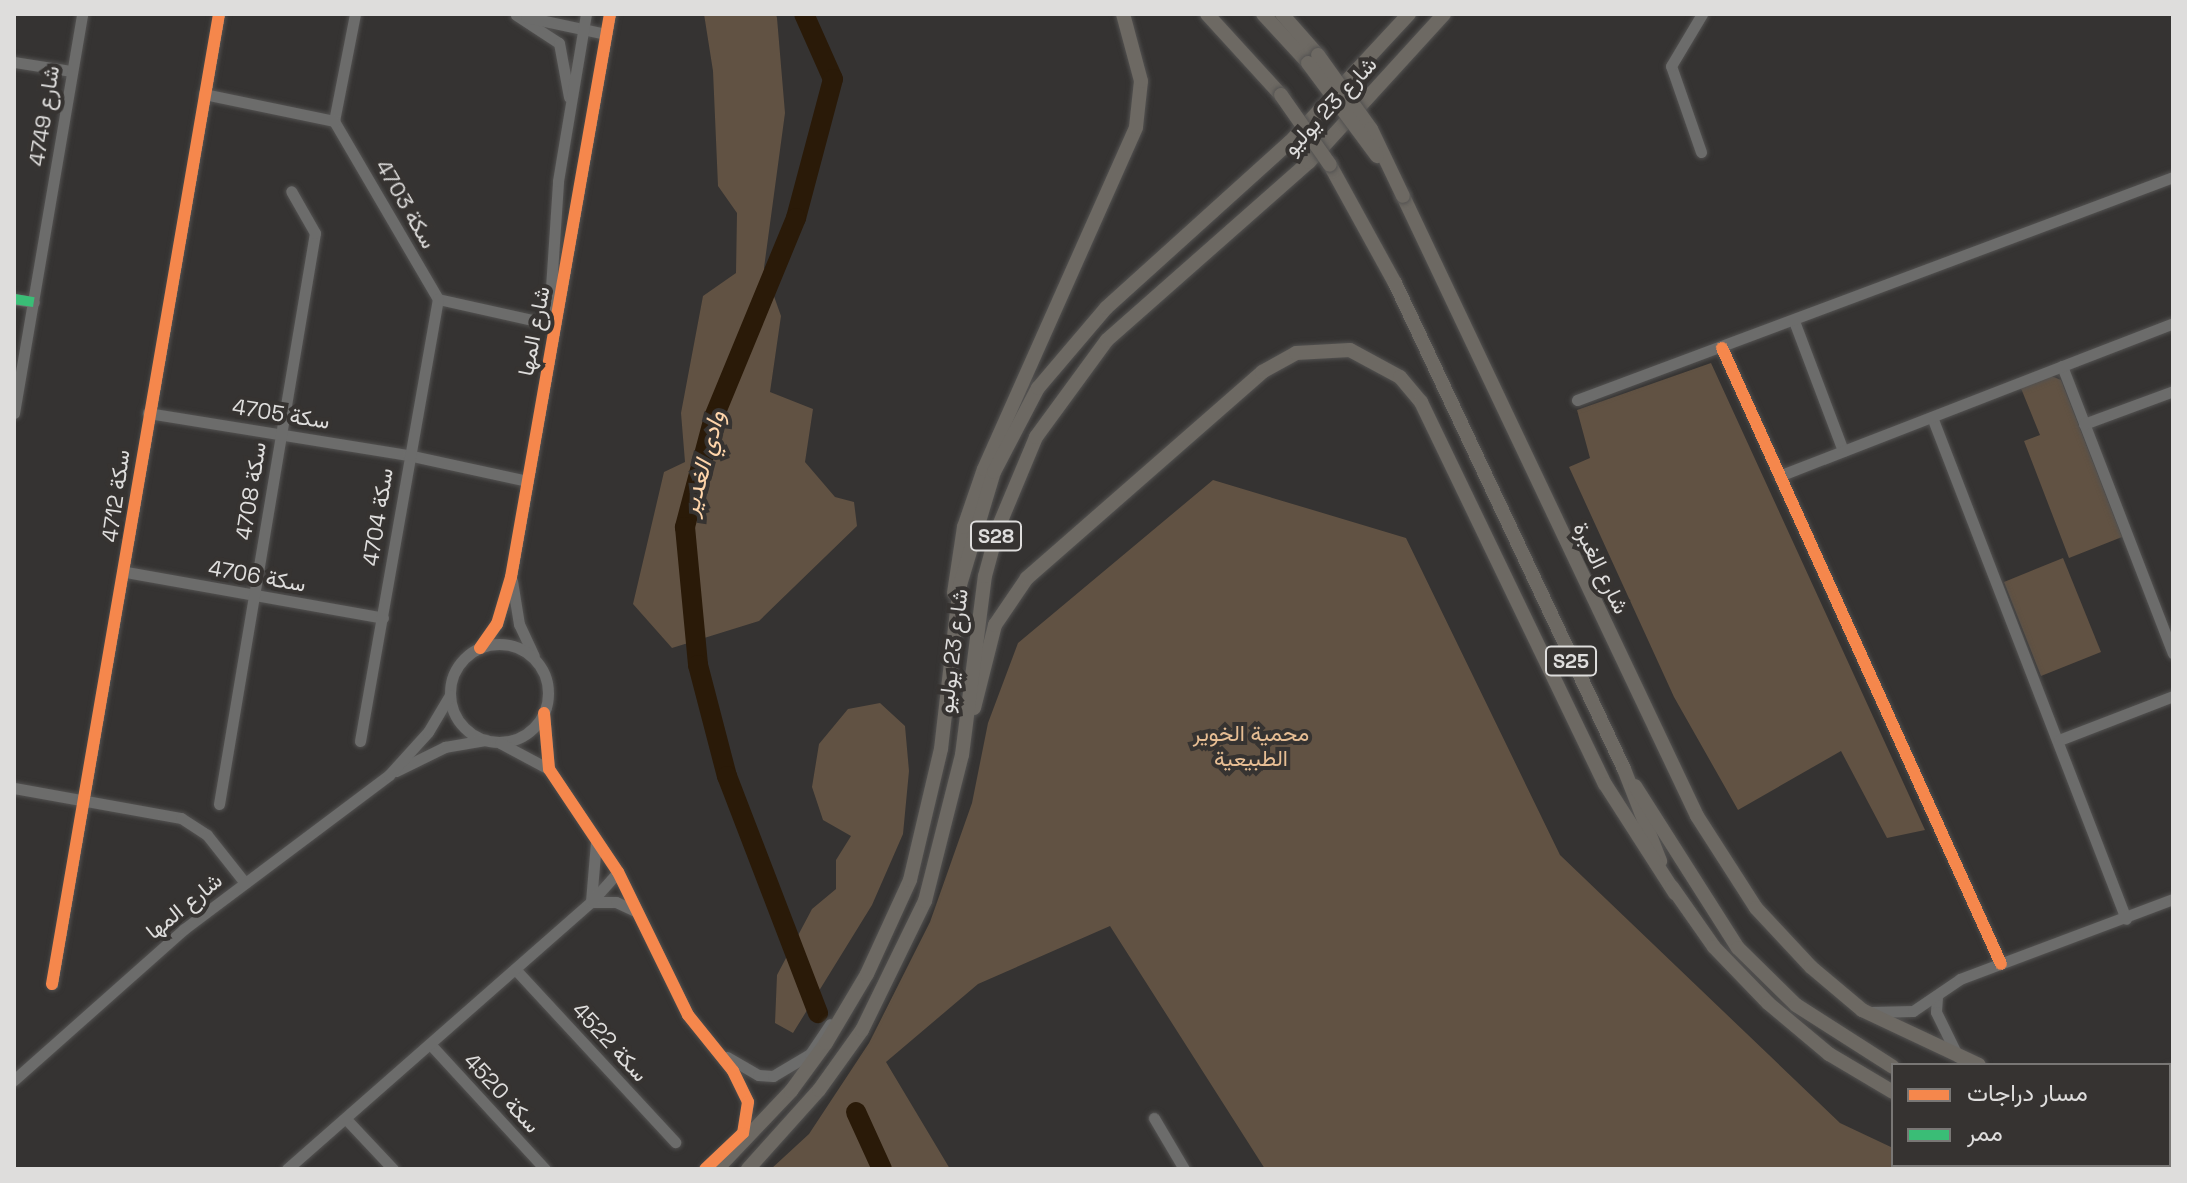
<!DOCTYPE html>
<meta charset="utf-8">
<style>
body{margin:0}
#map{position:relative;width:2187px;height:1183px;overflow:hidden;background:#353332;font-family:"Space Grotesk",Vazirmatn,sans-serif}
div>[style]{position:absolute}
.green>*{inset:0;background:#615243}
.river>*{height:20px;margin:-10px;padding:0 10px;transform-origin:10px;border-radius:10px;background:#2a1a08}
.roads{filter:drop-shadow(0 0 2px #535251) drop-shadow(0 0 2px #535251)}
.minor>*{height:11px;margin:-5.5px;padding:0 5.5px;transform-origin:5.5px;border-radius:5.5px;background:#6c6c6b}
.minor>.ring{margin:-5.5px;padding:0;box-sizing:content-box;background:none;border:11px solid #6c6c6b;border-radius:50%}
.major>*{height:14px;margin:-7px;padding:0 7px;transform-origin:7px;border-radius:7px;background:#6d6963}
.bridges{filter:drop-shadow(0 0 2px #535251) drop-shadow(0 0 2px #535251)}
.major-bridge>*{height:14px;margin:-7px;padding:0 7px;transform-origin:7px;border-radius:7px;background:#6d6963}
.quiet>*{height:10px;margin-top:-5px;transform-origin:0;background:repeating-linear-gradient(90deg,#3abd76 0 20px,transparent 0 30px)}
.cycleway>*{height:12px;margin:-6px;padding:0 6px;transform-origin:6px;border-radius:6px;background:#f5874c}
span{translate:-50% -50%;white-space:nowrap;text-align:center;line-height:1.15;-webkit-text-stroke:8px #363331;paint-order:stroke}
.shield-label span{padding:2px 6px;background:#363331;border:2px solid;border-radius:6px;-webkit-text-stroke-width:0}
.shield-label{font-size:20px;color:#dedddc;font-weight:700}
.street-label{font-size:22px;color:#dedddc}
.park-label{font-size:22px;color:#e7be94}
.water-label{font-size:24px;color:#ffd5aa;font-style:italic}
.frame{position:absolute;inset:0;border:16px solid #dedddc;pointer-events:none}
.legend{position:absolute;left:1891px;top:1063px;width:280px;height:104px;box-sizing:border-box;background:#363331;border:2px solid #797775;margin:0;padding:10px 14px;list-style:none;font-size:24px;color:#dedddc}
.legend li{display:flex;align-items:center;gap:16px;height:40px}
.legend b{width:40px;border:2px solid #797775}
</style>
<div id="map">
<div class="green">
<i style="clip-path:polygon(704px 14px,776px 14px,777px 18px,785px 113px,764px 268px,781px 316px,770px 392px,813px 409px,805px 462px,835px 497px,854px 502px,857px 526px,759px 621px,672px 648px,633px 604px,664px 472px,685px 462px,681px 413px,703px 296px,736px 273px,737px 213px,718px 186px,713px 71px)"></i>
<i style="clip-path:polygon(1711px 363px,1925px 830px,1887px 838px,1841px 751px,1738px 810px,1674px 697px,1569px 467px,1590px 458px,1577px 410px)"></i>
<i style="clip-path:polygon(2049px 375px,2061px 380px,2122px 537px,2069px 558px,2024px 441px,2040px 435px,2020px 386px)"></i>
<i style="clip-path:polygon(1213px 480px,1406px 538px,1560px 855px,1840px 1123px,1893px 1148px,1893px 1165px,1939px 1169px,1265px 1169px,1110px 926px,978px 984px,886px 1062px,950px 1169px,771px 1169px,809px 1134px,869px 1043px,930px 922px,972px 803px,988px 723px,1018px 643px)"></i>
<i style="clip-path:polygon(2063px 558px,2101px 652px,2041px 676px,2004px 582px)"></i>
<i style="clip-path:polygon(880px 703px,905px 726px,909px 771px,903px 834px,872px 905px,793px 1033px,775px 1023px,777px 975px,812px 909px,836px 889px,836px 860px,851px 836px,823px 820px,812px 787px,819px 744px,848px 709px)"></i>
</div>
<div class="river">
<i style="left:804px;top:14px;width:71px;rotate:66deg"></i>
<i style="left:833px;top:79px;width:144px;rotate:104.9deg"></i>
<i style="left:796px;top:218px;width:215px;rotate:112.4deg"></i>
<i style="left:714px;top:417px;width:114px;rotate:104.8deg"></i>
<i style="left:685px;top:527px;width:139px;rotate:84.6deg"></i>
<i style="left:698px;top:665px;width:115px;rotate:75.4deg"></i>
<i style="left:727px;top:776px;width:254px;rotate:69deg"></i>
<i style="left:856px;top:1112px;width:63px;rotate:65.5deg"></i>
</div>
<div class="roads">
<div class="minor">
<i style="left:355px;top:14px;width:109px;rotate:101.1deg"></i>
<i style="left:334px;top:121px;width:206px;rotate:59.7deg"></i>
<i style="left:438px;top:299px;width:119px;rotate:12.6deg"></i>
<i style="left:516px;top:15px;width:51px;rotate:33.1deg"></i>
<i style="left:559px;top:43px;width:55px;rotate:79.5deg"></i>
<i style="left:526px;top:17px;width:81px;rotate:12.1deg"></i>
<i style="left:14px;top:62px;width:58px;rotate:9deg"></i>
<i style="left:204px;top:94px;width:133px;rotate:11.7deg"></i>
<i style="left:1701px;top:152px;width:91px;rotate:-109.2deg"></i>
<i style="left:1671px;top:66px;width:61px;rotate:-59.2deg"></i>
<i style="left:14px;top:299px;width:20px;rotate:9deg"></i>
<i style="left:1794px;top:321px;width:139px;rotate:69.3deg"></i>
<i style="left:554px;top:325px;width:9px;rotate:-126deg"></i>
<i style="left:549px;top:318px;width:137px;rotate:-86.2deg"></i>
<i style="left:558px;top:181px;width:169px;rotate:-80.5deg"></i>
<i style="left:1722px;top:348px;width:676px;rotate:65.63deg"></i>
<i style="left:2062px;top:366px;width:308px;rotate:68.9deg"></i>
<i style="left:1577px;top:400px;width:636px;rotate:-20.51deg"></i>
<i style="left:14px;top:413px;width:405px;rotate:-80.3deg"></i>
<i style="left:148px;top:413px;width:263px;rotate:9.2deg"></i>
<i style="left:408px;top:455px;width:122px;rotate:12.3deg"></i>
<i style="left:1932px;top:417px;width:538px;rotate:68.87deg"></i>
<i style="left:2084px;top:424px;width:95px;rotate:-20.3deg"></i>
<i style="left:1779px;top:476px;width:423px;rotate:-21.2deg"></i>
<i style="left:126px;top:572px;width:261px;rotate:10.1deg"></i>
<i style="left:512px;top:581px;width:44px;rotate:80.8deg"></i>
<i style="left:519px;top:624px;width:35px;rotate:65deg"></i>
<i class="ring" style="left:450px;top:644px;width:87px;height:87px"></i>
<i style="left:480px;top:648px;width:29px;rotate:-55deg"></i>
<i style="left:497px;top:624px;width:49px;rotate:-73.4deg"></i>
<i style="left:511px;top:577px;width:572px;rotate:-80.03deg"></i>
<i style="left:544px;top:713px;width:56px;rotate:84.9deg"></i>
<i style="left:549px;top:769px;width:124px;rotate:56.2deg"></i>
<i style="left:618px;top:872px;width:159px;rotate:63.9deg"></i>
<i style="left:688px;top:1015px;width:72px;rotate:51.2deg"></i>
<i style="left:733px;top:1071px;width:34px;rotate:64deg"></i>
<i style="left:748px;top:1102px;width:31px;rotate:99deg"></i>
<i style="left:743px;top:1133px;width:52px;rotate:136.5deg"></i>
<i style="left:2059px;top:740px;width:122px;rotate:-21.1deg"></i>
<i style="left:360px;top:741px;width:449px;rotate:-80deg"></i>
<i style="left:500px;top:743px;width:55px;rotate:28deg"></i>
<i style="left:396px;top:771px;width:55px;rotate:-26.1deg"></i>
<i style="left:445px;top:747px;width:41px;rotate:-9.9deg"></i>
<i style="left:14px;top:788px;width:170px;rotate:10.2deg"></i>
<i style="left:181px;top:818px;width:31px;rotate:33deg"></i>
<i style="left:207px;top:835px;width:61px;rotate:51.6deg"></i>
<i style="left:219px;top:804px;width:579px;rotate:-80.46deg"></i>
<i style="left:315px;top:233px;width:48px;rotate:-119.7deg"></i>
<i style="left:596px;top:842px;width:60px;rotate:94.8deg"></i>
<i style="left:591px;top:902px;width:25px"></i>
<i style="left:616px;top:902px;width:23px;rotate:25deg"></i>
<i style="left:515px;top:969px;width:236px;rotate:47.2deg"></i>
<i style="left:52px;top:984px;width:984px;rotate:-80.23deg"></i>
<i style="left:1937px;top:997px;width:15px;rotate:94deg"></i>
<i style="left:1936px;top:1012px;width:50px;rotate:63.9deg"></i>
<i style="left:1871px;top:1012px;width:42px;rotate:-1.4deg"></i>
<i style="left:1913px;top:1011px;width:57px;rotate:-34.2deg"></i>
<i style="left:1960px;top:979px;width:228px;rotate:-20.6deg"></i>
<i style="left:430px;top:1044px;width:170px;rotate:47.4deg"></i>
<i style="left:727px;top:1057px;width:36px;rotate:30deg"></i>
<i style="left:758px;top:1075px;width:15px;rotate:4deg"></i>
<i style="left:773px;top:1076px;width:43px;rotate:-30.7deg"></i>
<i style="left:810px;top:1054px;width:36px;rotate:-56deg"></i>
<i style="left:14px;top:1080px;width:227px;rotate:-41.6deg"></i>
<i style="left:184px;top:929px;width:256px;rotate:-36.9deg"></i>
<i style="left:389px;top:775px;width:58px;rotate:-47.8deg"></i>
<i style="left:428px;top:732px;width:43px;rotate:-59.3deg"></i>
<i style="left:1154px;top:1118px;width:59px;rotate:59.5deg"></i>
<i style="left:346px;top:1119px;width:69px;rotate:46.8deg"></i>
<i style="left:287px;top:1169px;width:405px;rotate:-41.3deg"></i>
<i style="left:591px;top:902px;width:40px;rotate:-48deg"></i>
</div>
<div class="major">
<i style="left:1207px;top:14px;width:110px;rotate:47.6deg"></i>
<i style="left:1263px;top:14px;width:67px;rotate:47.4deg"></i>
<i style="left:1282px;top:14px;width:55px;rotate:48.7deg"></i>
<i style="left:1330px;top:165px;width:135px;rotate:61.2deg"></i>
<i style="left:1395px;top:283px;width:537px;rotate:64.77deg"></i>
<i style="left:1624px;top:769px;width:99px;rotate:68.6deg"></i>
<i style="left:1403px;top:196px;width:686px;rotate:64.63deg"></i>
<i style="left:1697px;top:816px;width:109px;rotate:57.3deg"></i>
<i style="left:1756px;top:908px;width:81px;rotate:47deg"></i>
<i style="left:1811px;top:967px;width:67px;rotate:40.1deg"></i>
<i style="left:1862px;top:1010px;width:129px;rotate:25.2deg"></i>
<i style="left:954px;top:593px;width:67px;rotate:-81.4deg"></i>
<i style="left:964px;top:527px;width:61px;rotate:-71deg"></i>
<i style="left:984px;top:469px;width:374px;rotate:-66deg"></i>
<i style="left:1136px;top:127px;width:46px;rotate:-83.8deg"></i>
<i style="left:1141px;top:81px;width:69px;rotate:-105deg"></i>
<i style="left:974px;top:708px;width:86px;rotate:-75.8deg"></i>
<i style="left:995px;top:625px;width:57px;rotate:-55.8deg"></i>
<i style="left:1027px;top:578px;width:313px;rotate:-41.2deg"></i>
<i style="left:1262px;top:372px;width:39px;rotate:-29deg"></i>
<i style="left:1296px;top:353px;width:54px;rotate:-3.2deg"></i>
<i style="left:1350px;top:350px;width:57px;rotate:28.4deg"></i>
<i style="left:1400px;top:377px;width:33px;rotate:50deg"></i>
<i style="left:1421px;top:402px;width:424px;rotate:64.3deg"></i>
<i style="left:1605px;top:784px;width:130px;rotate:57.3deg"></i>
<i style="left:1635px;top:786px;width:192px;rotate:57.6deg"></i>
<i style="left:1738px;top:948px;width:81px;rotate:44.5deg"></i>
<i style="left:1796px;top:1005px;width:115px;rotate:32.6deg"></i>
<i style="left:1672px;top:887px;width:73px;rotate:55deg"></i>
<i style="left:1714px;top:947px;width:78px;rotate:46deg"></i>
<i style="left:1768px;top:1003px;width:80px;rotate:39.9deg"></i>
<i style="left:1829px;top:1054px;width:74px;rotate:30.7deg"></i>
<i style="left:2169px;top:1073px;width:4px;rotate:-14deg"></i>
<i style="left:2169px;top:1111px;width:4px"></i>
<i style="left:2169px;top:1135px;width:4px"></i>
<i style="left:2169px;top:1159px;width:5px;rotate:37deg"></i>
<i style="left:717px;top:1169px;width:108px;rotate:-46.5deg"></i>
<i style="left:791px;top:1091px;width:59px;rotate:-53.9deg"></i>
<i style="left:826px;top:1043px;width:80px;rotate:-59.3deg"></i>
<i style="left:867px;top:974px;width:103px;rotate:-65.4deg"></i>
<i style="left:910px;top:880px;width:135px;rotate:-76.7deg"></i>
<i style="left:941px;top:749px;width:165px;rotate:-83.4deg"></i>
<i style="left:960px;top:585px;width:118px;rotate:-73.3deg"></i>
<i style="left:994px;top:472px;width:95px;rotate:-62.4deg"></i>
<i style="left:1038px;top:388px;width:105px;rotate:-49.6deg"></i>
<i style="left:1106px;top:308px;width:248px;rotate:-42.1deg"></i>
<i style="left:1290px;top:142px;width:175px;rotate:-47.1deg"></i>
<i style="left:748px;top:1169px;width:106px;rotate:-48.1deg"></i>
<i style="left:819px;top:1090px;width:74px;rotate:-54.4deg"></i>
<i style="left:862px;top:1030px;width:144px;rotate:-64deg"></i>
<i style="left:925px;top:901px;width:151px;rotate:-75.8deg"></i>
<i style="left:962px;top:755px;width:180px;rotate:-82.7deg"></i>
<i style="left:985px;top:576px;width:50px;rotate:-74.8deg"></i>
<i style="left:998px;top:528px;width:99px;rotate:-67.3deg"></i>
<i style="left:1036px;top:437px;width:120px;rotate:-53.8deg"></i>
<i style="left:1107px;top:340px;width:269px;rotate:-41.4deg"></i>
<i style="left:1309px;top:162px;width:200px;rotate:-47.6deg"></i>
</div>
</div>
<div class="bridges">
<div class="major-bridge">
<i style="left:1318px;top:55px;width:91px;rotate:54.4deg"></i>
<i style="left:1371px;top:129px;width:74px;rotate:64.5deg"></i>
<i style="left:1308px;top:63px;width:116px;rotate:53.4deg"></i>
<i style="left:1281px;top:95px;width:85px;rotate:55deg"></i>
</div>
</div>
<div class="quiet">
<i style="left:14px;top:299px;width:20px;rotate:9deg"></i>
</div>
<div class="cycleway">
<i style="left:1722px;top:348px;width:676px;rotate:65.63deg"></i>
<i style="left:480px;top:648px;width:29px;rotate:-55deg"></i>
<i style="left:497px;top:624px;width:49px;rotate:-73.4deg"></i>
<i style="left:511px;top:577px;width:572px;rotate:-80.03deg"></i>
<i style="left:544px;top:713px;width:56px;rotate:84.9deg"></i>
<i style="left:549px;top:769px;width:124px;rotate:56.2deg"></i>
<i style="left:618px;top:872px;width:159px;rotate:63.9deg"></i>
<i style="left:688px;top:1015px;width:72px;rotate:51.2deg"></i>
<i style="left:733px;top:1071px;width:34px;rotate:64deg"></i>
<i style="left:748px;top:1102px;width:31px;rotate:99deg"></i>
<i style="left:743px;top:1133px;width:52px;rotate:136.5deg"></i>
<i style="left:52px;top:984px;width:984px;rotate:-80.23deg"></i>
</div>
<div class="shield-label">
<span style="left:996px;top:536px">S28</span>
<span style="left:1571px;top:661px">S25</span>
</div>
<div class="street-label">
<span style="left:1330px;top:106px;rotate:-47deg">شارع 23 يوليو</span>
<span style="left:44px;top:116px;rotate:-81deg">4749 شارع</span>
<span style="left:406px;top:204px;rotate:60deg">4703 سكة</span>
<span style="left:534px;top:331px;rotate:-79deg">شارع المها</span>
<span style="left:281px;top:414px;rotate:9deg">4705 سكة</span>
<span style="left:251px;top:491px;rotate:-81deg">سكة 4708</span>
<span style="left:116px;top:496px;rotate:-82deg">سكة 4712</span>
<span style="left:378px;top:517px;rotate:-81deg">سكة 4704</span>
<span style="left:1601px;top:568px;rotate:64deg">شارع الغبرة</span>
<span style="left:257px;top:576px;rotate:10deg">4706 سكة</span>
<span style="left:953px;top:651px;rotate:-83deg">شارع 23 يوليو</span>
<span style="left:184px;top:906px;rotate:-39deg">شارع المها</span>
<span style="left:610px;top:1042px;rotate:47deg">سكة 4522</span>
<span style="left:502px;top:1093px;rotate:47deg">سكة 4520</span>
</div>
<div class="park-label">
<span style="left:1251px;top:746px">محمية الخوير<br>الطبيعية</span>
</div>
<div class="water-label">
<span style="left:703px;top:463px;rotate:-75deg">وادي الغدير</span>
</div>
<div class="frame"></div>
<ul class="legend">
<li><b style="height:10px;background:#f5874c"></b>مسار دراجات</li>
<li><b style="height:10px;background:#3abd76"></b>ممر</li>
</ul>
</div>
